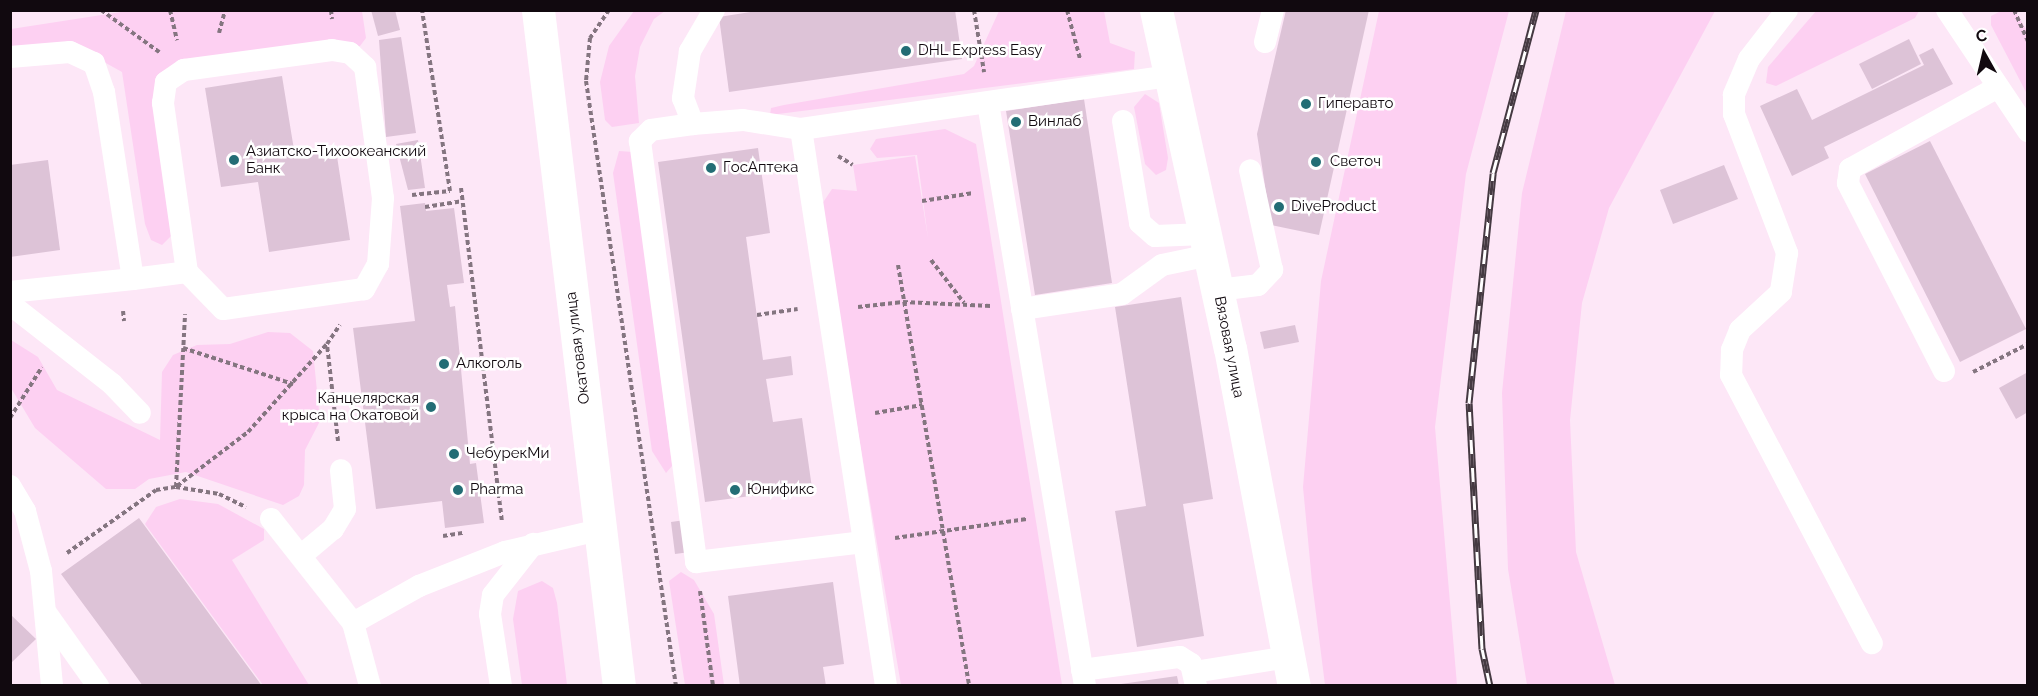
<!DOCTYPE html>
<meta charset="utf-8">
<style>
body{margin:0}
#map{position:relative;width:2038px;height:696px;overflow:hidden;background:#fde7f7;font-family:Raleway,sans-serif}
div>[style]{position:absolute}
.green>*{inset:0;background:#fdd0f2}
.building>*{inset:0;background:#ddc3d7}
.path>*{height:4px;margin-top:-2px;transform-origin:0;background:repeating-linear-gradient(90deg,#847580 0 4.5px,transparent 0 7.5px)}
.lane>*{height:22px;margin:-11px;padding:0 11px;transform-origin:11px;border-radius:11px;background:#fff}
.street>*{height:33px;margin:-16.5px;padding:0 16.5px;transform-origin:16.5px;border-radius:16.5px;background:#fff}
.primary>*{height:33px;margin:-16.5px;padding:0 16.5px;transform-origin:16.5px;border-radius:16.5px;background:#fff}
.rail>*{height:7px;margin-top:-3.5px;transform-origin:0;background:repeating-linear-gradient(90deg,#fff 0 14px,#453a42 0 28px);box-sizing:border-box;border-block:2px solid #453a42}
.dots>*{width:16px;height:16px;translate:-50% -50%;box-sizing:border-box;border:3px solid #fff;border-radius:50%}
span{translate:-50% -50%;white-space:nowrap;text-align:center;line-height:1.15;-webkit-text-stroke:5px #fff;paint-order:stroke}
.poi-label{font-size:15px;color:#11090f}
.left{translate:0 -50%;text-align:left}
.right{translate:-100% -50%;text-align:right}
.street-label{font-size:15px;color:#11090f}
.frame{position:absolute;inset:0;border:12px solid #11090f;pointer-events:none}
.north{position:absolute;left:1954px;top:24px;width:60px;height:60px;-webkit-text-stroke:4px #fff;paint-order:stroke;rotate:352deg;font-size:16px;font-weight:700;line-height:24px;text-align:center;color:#11090f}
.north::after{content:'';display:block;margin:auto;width:21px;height:27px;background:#11090f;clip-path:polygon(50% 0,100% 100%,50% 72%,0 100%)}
</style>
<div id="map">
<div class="green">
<i style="clip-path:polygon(134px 10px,362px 11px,366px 38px,360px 46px,160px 75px,171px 236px,162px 245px,151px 240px,145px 224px,122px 72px,104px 62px,11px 48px,11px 29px)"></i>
<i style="clip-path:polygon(1817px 10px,1919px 10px,1919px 11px,1915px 18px,1776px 86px,1766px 83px,1768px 67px)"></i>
<i style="clip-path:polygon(634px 11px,665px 11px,654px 19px,640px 47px,635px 76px,639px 123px,612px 127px,605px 120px,600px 82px,609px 46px)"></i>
<i style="clip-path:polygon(999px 11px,1104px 11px,1110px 43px,1135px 52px,1134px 69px,770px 115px,771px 108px,784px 105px,964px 74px,974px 66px)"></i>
<i style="clip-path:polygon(1379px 11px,1509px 11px,1466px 174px,1435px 427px,1457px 685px,1325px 685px,1312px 582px,1303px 487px,1321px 281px)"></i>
<i style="clip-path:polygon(1566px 11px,1715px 11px,1609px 208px,1582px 303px,1570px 420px,1576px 552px,1615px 685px,1527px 685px,1508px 569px,1502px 393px,1522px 193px)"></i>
<i style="clip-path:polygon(2001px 11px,2015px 11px,2027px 31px,2027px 94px,1991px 25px,1991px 16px)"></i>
<i style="clip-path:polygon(1145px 94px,1159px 103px,1168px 158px,1166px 170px,1156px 175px,1145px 164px,1134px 107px)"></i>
<i style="clip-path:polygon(945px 129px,976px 144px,1062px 685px,901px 685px,820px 207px,832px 189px,857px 191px,853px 165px,915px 156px,928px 238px,917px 155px,877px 158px,870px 149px,876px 139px)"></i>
<i style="clip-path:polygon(619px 151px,633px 152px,672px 466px,666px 473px,652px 451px,613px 173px)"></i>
<i style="clip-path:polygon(268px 332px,290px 333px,313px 351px,320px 421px,305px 450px,304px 485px,299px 496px,283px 505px,186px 472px,149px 479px,135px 489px,106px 489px,35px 428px,11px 388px,11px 340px,38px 357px,57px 390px,160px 440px,162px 372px,173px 355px,197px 345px,230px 344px)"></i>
<i style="clip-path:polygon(180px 499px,218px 504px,264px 529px,264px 540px,232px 560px,309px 685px,263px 685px,145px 524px,156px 507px)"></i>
<i style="clip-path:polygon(681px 572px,694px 580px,714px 614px,724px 685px,685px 685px,669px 581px)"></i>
<i style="clip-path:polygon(542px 581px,553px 588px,557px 603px,567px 685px,522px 685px,513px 619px,518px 591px)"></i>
</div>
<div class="building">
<i style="clip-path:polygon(371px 10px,395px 10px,400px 30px,378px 36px)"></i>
<i style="clip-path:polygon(763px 10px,955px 10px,962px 59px,729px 92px,719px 17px)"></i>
<i style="clip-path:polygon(1286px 10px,1369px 10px,1319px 235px,1271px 225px,1257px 134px)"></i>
<i style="clip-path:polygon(401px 37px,416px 133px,386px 137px,379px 40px)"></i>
<i style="clip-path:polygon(1909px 39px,1921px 64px,1872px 89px,1859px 64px)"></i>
<i style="clip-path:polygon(1933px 48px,1953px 84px,1824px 147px,1829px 158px,1792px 176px,1760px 106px,1797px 89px,1812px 120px,1924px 65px,1919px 55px)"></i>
<i style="clip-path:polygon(282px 76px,295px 156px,336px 150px,350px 240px,269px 252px,258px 182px,221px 187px,205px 88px)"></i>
<i style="clip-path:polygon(1084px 99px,1112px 283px,1035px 295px,1006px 111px)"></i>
<i style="clip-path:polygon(418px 140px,425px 188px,408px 190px,396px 144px)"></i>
<i style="clip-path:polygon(1930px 141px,2026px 329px,1960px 362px,1865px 174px)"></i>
<i style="clip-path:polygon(758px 148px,770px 233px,746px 237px,763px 360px,791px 356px,793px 375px,766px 379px,773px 422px,802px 418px,812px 488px,705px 502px,658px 162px)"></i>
<i style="clip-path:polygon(48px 160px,60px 250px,10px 257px,10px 165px)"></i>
<i style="clip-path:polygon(1724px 165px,1738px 199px,1673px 224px,1660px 190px)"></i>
<i style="clip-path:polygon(425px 203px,426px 211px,454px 208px,464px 283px,447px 285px,450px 307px,455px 306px,470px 464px,476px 463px,484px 523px,445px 528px,442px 501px,376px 509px,353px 328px,415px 321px,400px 206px)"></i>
<i style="clip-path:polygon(1181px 297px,1213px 499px,1183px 504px,1204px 636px,1137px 647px,1115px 511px,1146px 506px,1115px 307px)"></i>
<i style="clip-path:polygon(1295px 325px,1299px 342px,1264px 349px,1260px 332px)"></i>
<i style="clip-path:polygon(2028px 372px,2028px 412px,2016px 419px,1999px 388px)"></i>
<i style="clip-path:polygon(139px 518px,262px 686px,143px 686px,112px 643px,61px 574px)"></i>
<i style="clip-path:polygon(685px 520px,690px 552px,675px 554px,671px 522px)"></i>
<i style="clip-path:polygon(833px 582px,844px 664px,823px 667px,826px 686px,740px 686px,728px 596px)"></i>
<i style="clip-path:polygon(10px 614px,36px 639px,10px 664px)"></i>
<i style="clip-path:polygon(1177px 676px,1179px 686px,1122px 686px,1121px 684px)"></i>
</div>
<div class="path">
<i style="left:101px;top:10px;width:72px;rotate:35.9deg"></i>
<i style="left:170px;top:10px;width:31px;rotate:77deg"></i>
<i style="left:331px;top:10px;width:9px;rotate:84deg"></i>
<i style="left:609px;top:10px;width:34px;rotate:124deg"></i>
<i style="left:590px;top:38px;width:43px;rotate:95.3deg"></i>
<i style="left:586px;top:81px;width:612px;rotate:81.54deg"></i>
<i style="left:974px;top:10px;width:63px;rotate:80.8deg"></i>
<i style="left:1067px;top:10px;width:51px;rotate:75.1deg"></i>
<i style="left:2014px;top:10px;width:35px;rotate:66deg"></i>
<i style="left:219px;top:33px;width:24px;rotate:-75deg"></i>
<i style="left:838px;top:156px;width:17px;rotate:31deg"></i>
<i style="left:461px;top:188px;width:336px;rotate:83deg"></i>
<i style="left:412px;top:195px;width:38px;rotate:-6deg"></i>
<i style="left:450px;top:191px;width:183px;rotate:-98.8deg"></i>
<i style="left:922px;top:201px;width:52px;rotate:-8.9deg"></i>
<i style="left:425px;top:207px;width:37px;rotate:-9deg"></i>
<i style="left:931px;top:260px;width:54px;rotate:52.5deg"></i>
<i style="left:898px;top:265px;width:427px;rotate:80.4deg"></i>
<i style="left:858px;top:307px;width:45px;rotate:-6.3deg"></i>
<i style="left:903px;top:302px;width:88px;rotate:2.6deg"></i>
<i style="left:123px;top:311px;width:10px;rotate:84deg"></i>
<i style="left:757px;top:315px;width:41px;rotate:-8.3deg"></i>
<i style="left:183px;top:348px;width:116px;rotate:18.1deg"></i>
<i style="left:1973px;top:372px;width:62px;rotate:-27deg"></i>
<i style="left:875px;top:413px;width:48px;rotate:-9.7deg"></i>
<i style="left:10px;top:418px;width:60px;rotate:-57.9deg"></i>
<i style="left:338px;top:441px;width:98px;rotate:-96.5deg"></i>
<i style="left:327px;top:344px;width:23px;rotate:-56deg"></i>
<i style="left:177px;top:486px;width:89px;rotate:-37.3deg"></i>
<i style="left:248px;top:432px;width:118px;rotate:-48.1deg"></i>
<i style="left:176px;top:487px;width:173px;rotate:-87deg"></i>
<i style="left:443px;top:536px;width:20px;rotate:-9deg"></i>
<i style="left:895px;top:538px;width:133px;rotate:-8.2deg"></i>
<i style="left:67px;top:553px;width:109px;rotate:-35.3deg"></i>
<i style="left:156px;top:490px;width:20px;rotate:-9deg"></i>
<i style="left:176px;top:487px;width:44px;rotate:9.2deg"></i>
<i style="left:219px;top:494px;width:30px;rotate:26deg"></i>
<i style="left:700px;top:591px;width:96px;rotate:82.2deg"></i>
</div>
<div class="lane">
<i style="left:714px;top:10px;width:48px;rotate:120.3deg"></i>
<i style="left:690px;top:51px;width:48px;rotate:98.5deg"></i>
<i style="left:683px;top:98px;width:28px;rotate:69deg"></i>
<i style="left:693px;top:124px;width:50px;rotate:-4.6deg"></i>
<i style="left:743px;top:120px;width:59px;rotate:8.8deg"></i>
<i style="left:801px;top:129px;width:373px;rotate:-8.2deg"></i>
<i style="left:1787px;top:10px;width:62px;rotate:127.8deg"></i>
<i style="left:1749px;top:59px;width:39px;rotate:113deg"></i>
<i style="left:1734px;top:95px;width:19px;rotate:90deg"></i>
<i style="left:1734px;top:114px;width:149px;rotate:69.1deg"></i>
<i style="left:1787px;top:253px;width:39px;rotate:99deg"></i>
<i style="left:1781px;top:292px;width:56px;rotate:137.2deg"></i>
<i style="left:1740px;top:330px;width:22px;rotate:112deg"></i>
<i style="left:1732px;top:350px;width:25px;rotate:92deg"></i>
<i style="left:1731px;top:375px;width:303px;rotate:62.3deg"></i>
<i style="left:1947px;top:10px;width:146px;rotate:56.2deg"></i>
<i style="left:1265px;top:42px;width:33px;rotate:-76deg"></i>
<i style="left:332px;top:50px;width:18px;rotate:9deg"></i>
<i style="left:350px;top:53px;width:21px;rotate:43deg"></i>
<i style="left:365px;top:67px;width:132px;rotate:82.2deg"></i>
<i style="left:383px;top:198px;width:66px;rotate:94.3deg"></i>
<i style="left:378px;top:264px;width:29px;rotate:119deg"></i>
<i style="left:364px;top:289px;width:142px;rotate:171.9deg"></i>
<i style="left:223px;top:309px;width:52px;rotate:-134.2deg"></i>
<i style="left:187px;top:272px;width:171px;rotate:-98.1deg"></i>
<i style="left:163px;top:103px;width:21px;rotate:-82deg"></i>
<i style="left:166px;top:82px;width:22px;rotate:-34deg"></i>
<i style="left:184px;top:70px;width:149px;rotate:-7.7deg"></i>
<i style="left:10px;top:57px;width:60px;rotate:-4.8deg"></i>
<i style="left:70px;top:52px;width:26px;rotate:25deg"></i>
<i style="left:94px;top:63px;width:31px;rotate:71deg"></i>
<i style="left:104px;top:92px;width:189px;rotate:81.2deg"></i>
<i style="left:133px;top:279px;width:124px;rotate:174deg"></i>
<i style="left:988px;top:103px;width:591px;rotate:80.55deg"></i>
<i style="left:1123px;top:121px;width:103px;rotate:80.5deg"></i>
<i style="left:1140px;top:223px;width:20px;rotate:41deg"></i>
<i style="left:1155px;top:236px;width:50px;rotate:-2.3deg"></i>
<i style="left:693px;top:124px;width:42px;rotate:171.9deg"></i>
<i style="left:651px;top:130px;width:16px;rotate:135deg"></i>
<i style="left:640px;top:141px;width:425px;rotate:82.4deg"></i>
<i style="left:696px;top:562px;width:169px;rotate:-6.8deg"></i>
<i style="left:801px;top:129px;width:563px;rotate:81.32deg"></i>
<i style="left:133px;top:279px;width:54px;rotate:-7.4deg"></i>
<i style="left:1218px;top:290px;width:40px;rotate:-7.1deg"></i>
<i style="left:1258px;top:285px;width:21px;rotate:-47deg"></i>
<i style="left:1272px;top:270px;width:102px;rotate:-102.4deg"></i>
<i style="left:10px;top:304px;width:130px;rotate:38.1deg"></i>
<i style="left:112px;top:384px;width:40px;rotate:46deg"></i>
<i style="left:1022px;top:309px;width:101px;rotate:-8.5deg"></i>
<i style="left:1122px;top:294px;width:49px;rotate:-35.9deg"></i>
<i style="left:1162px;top:265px;width:49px;rotate:-11.8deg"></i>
<i style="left:1944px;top:371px;width:211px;rotate:-117.1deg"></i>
<i style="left:1848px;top:183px;width:14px;rotate:-82deg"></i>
<i style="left:1850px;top:169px;width:167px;rotate:-29deg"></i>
<i style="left:10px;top:486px;width:29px;rotate:59deg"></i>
<i style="left:25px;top:511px;width:62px;rotate:75.1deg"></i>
<i style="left:41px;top:571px;width:116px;rotate:84.5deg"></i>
<i style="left:271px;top:519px;width:132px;rotate:51.7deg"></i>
<i style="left:303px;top:554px;width:39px;rotate:-40deg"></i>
<i style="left:333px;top:529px;width:23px;rotate:-59deg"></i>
<i style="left:345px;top:509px;width:39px;rotate:-96deg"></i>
<i style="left:46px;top:613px;width:90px;rotate:54.5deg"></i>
<i style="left:1082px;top:670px;width:99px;rotate:-7.6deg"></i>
<i style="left:1180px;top:657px;width:13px;rotate:32deg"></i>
<i style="left:1191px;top:664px;width:23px;rotate:77deg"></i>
<i style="left:1194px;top:672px;width:96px;rotate:-9deg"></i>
<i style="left:370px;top:686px;width:65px;rotate:-105.1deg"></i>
<i style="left:353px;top:623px;width:76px;rotate:-29.3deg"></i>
<i style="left:419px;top:586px;width:92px;rotate:-21.6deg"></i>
<i style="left:505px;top:552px;width:97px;rotate:-13.2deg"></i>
<i style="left:501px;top:686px;width:73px;rotate:-98.7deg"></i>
<i style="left:490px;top:614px;width:19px;rotate:-81deg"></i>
<i style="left:493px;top:595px;width:65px;rotate:-51.9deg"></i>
</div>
<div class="street">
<i style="left:1156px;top:10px;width:346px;rotate:77.7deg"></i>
<i style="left:1230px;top:348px;width:344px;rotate:79.3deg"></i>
</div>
<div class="primary">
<i style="left:538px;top:10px;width:681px;rotate:83.17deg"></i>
</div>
<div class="rail">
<i style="left:1490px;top:686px;width:38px;rotate:-102deg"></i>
<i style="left:1482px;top:649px;width:246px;rotate:-93deg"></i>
<i style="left:1469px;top:403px;width:231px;rotate:-84deg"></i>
<i style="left:1493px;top:173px;width:169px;rotate:-75.2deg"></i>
</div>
<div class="dots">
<i style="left:906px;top:51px;background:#236d75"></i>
<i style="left:1306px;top:104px;background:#236d75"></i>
<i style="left:1016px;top:122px;background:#236d75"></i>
<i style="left:234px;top:160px;background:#236d75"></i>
<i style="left:1316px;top:162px;background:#236d75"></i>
<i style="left:711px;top:168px;background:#236d75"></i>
<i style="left:1279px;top:207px;background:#236d75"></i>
<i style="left:444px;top:364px;background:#236d75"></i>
<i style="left:431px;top:407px;background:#236d75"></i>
<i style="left:454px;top:454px;background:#236d75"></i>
<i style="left:458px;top:490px;background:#236d75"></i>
<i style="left:735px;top:490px;background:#236d75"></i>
</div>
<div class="poi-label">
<span class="left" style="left:918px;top:51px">DHL Express Easy</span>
<span class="left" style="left:1318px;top:104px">Гиперавто</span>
<span class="left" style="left:1028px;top:122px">Винлаб</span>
<span class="left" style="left:246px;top:160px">Азиатско-Тихоокеанский<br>Банк</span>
<span class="left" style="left:1330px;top:162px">Светоч</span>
<span class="left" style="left:723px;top:168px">ГосАптека</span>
<span class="left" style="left:1291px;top:207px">DiveProduct</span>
<span class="left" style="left:456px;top:364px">Алкоголь</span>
<span class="right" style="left:419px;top:407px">Канцелярская<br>крыса на Окатовой</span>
<span class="left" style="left:466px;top:454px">ЧебурекМи</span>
<span class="left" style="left:470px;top:490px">Pharma</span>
<span class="left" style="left:747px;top:490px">Юнификс</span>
</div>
<div class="street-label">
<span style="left:1229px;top:347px;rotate:79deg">Вязовая улица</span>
<span style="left:578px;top:348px;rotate:-97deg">Окатовая улица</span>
</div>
<div class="frame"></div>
<div class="north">С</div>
</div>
